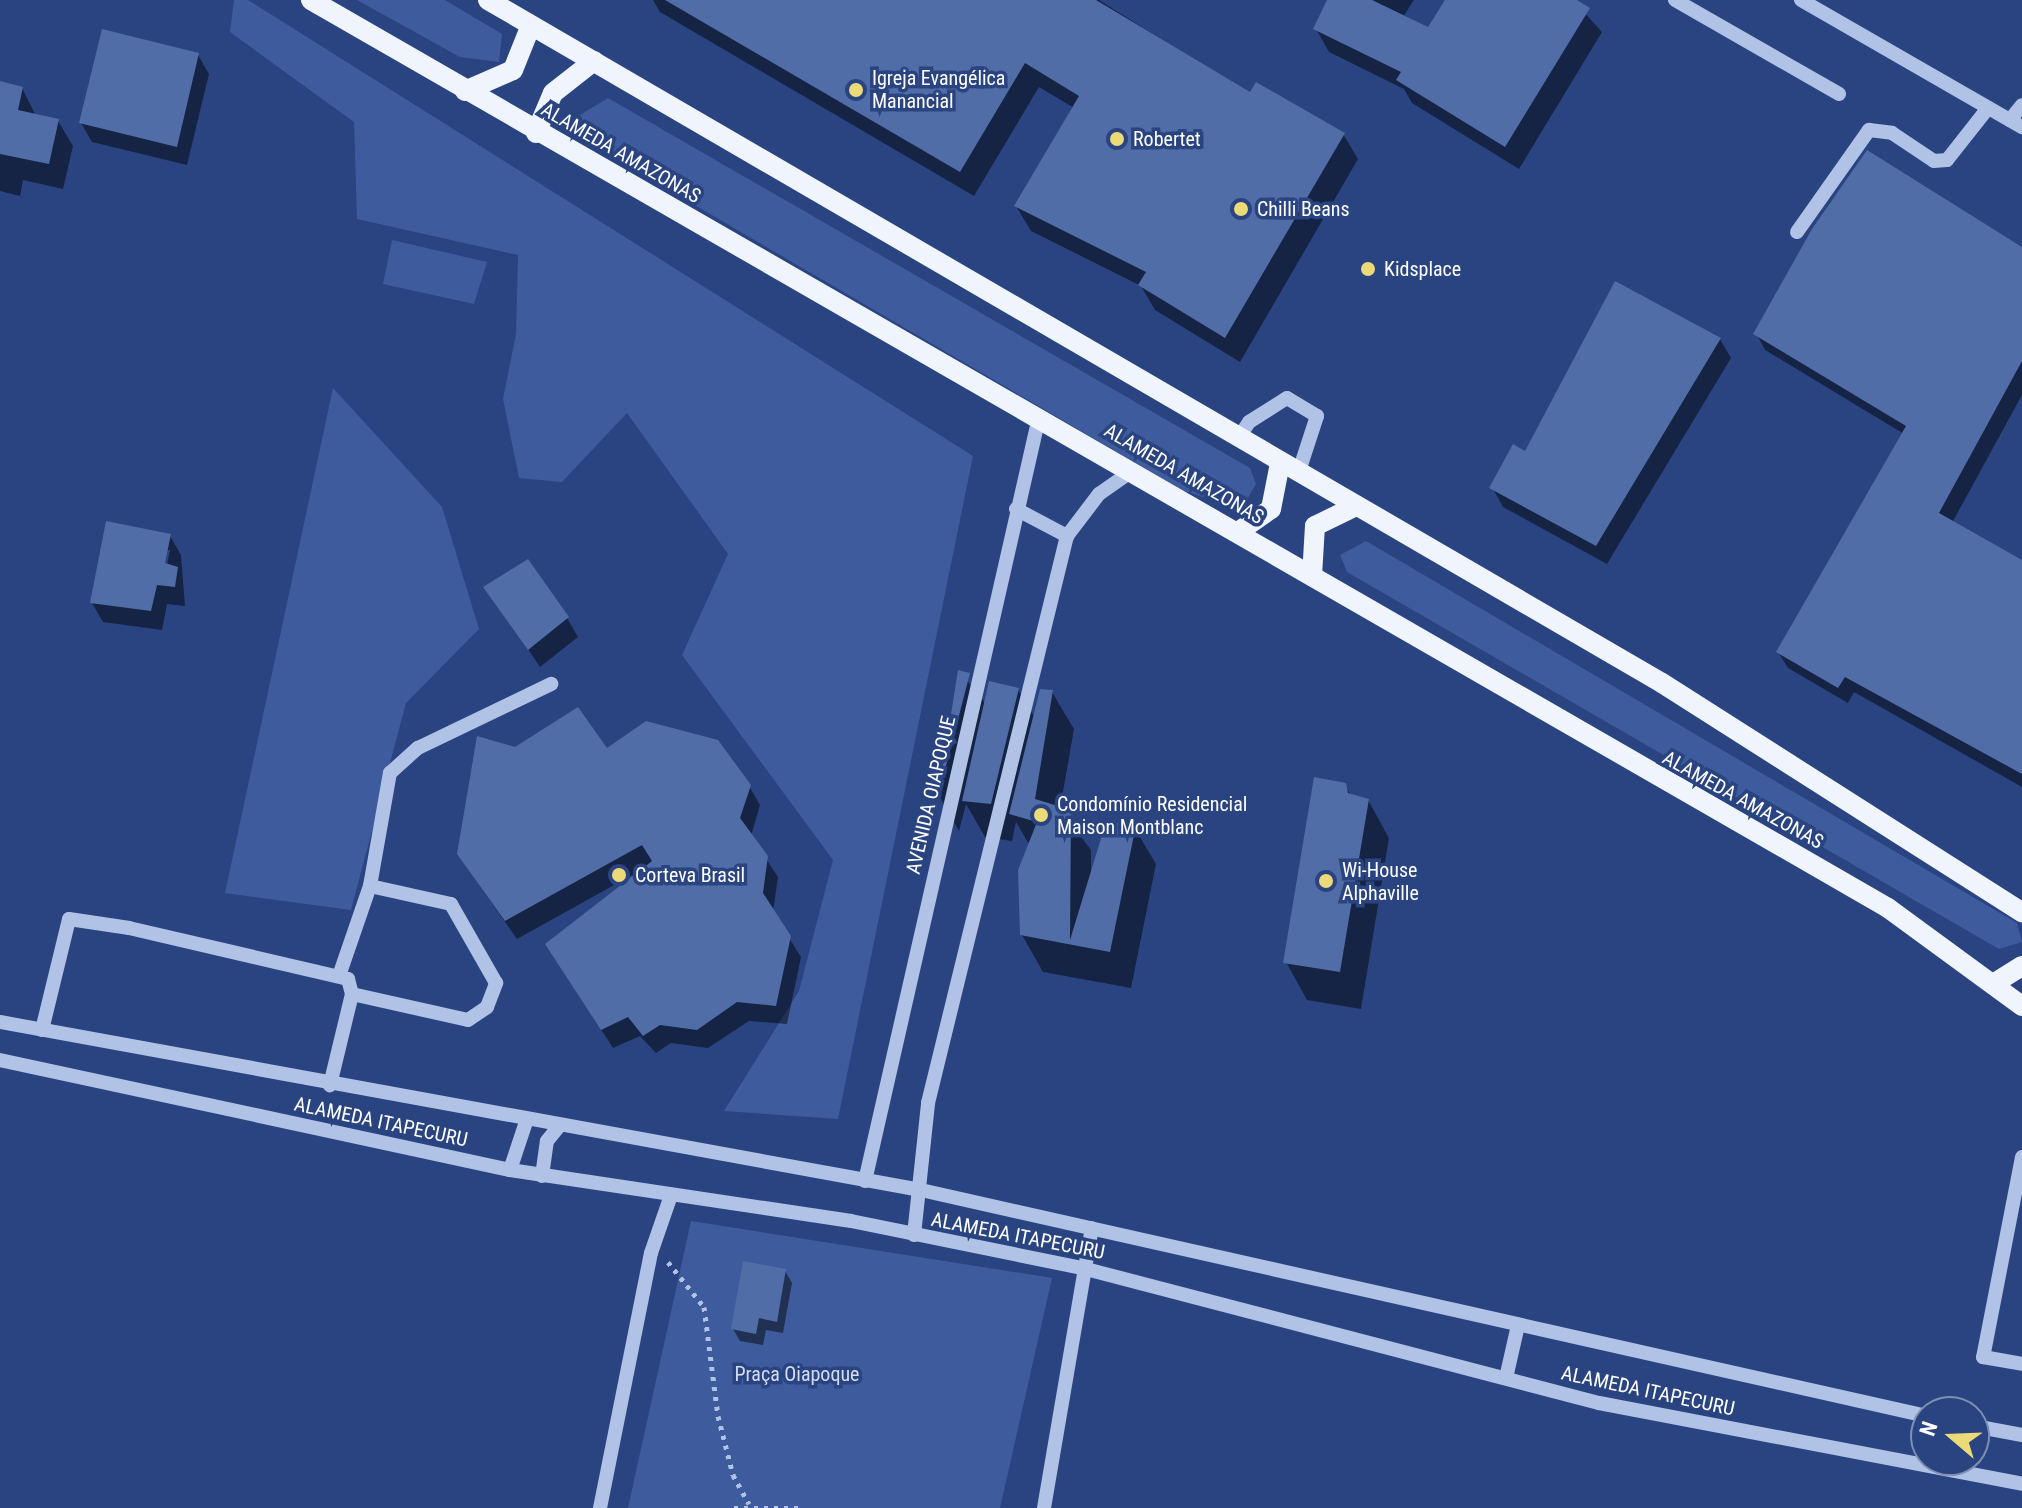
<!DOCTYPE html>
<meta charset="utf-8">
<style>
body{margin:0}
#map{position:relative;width:2022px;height:1508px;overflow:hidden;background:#294480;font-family:"Roboto Condensed",sans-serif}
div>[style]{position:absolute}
.green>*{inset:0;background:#3e5c9d}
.shadow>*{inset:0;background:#0007}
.building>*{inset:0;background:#516da8}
.path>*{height:5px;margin-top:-2.5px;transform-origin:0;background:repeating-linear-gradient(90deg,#b0c2e5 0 4px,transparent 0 10px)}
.minor>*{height:14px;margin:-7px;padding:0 7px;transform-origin:7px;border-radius:7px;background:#b0c2e5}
.major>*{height:20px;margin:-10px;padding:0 10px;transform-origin:10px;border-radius:10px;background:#f0f4fd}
.dots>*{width:22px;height:22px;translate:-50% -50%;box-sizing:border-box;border:4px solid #294480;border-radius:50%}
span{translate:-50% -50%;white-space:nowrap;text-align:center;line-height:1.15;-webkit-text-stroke:7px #294480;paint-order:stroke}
.poi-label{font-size:20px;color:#fff}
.left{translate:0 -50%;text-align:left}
.street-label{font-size:20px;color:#fff}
.park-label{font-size:20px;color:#d3def4}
.north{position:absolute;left:1910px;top:1396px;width:80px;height:80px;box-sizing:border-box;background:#294480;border:2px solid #7f8fb3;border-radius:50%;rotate:289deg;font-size:22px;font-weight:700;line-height:32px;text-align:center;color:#fff}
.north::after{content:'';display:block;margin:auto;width:28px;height:36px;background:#ecd977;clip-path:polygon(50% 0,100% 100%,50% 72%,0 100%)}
</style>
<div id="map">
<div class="green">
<i style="clip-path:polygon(234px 0,248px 0,973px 456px,838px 1119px,724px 1111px,799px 991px,833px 860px,682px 655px,728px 554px,627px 413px,562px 482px,519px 478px,503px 399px,516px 334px,518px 255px,357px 219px,354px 122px,230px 32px)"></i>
<i style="clip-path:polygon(357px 0,445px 0,502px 34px,499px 62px,460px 57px)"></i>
<i style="clip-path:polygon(608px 98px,1250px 468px,1256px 484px,1241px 510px,1182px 490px,592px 145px,580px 115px)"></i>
<i style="clip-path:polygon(392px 240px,487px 262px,474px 304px,383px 284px)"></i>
<i style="clip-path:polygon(333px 388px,442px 507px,479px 629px,406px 703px,351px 910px,225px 893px)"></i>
<i style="clip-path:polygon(1366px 541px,2017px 923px,2022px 942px,1999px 949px,1347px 572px,1340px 555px)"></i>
<i style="clip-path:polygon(691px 1221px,1052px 1278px,1000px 1508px,628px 1508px)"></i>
</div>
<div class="shadow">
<i style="clip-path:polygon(653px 0,1099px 0,1250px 95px,1343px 134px,1358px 159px,1240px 362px,1155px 310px,1141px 286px,1031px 231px,1016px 206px,1074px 108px,1039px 87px,974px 196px,660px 12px)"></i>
<i style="clip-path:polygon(1328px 0,1414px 0,1403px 17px,1429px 30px,1447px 0,1573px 0,1602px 32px,1519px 169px,1412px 103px,1404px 89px,1329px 52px,1316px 29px)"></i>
<i style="clip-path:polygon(198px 55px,209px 74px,187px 165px,92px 142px,81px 123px)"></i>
<i style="clip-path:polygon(0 84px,22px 88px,36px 116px,58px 121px,73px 146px,63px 189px,23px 180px,20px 196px,0 191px)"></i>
<i style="clip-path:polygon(1868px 153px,2022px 247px,2022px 395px,1952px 523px,2022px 564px,2022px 787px,1854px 692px,1848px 703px,1788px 668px,1778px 652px,1904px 434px,1765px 350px,1756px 333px)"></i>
<i style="clip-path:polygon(1720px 339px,1731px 358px,1607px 564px,1503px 507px,1492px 487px,1526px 454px)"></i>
<i style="clip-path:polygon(evenodd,170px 536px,181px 555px,185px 606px,167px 604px,162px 630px,103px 622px,92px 603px,170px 536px,166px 550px,170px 550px,165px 574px,161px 573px,166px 550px)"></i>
<i style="clip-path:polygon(486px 587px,567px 618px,578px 637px,540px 667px)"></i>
<i style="clip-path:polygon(960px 672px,987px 705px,1018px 690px,1035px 718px,1052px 692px,1074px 729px,1060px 809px,1091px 850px,1091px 875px,1134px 827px,1156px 864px,1131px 988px,1043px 972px,1022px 935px,1030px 846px,1016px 822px,1012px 841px,985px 837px,966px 804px,959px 831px,940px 797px)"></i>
<i style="clip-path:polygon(515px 749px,606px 751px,749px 786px,760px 805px,751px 836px,778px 877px,773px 912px,801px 957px,787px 1024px,749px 1021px,708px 1048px,671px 1043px,656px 1053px,640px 1036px,613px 1048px,558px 963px,634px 874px,517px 939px,471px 873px)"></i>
<i style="clip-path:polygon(1345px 785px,1351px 796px,1368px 800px,1389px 838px,1361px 1009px,1307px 1000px,1286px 962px)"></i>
<i style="clip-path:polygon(785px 1271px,792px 1283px,783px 1333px,766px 1330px,763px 1345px,740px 1341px,733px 1329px)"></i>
</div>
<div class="building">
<i style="clip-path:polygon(665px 0,1096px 0,1250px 92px,1256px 82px,1345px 133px,1225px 338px,1138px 285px,1146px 272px,1014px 206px,1079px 96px,1025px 63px,960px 172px)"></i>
<i style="clip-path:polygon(1327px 0,1372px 0,1428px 27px,1445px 0,1577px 0,1590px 8px,1505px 147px,1396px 80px,1401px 72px,1313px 29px)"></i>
<i style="clip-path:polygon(102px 29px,199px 53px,177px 147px,79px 123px)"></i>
<i style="clip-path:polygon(0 81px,23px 87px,18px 110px,59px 119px,49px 164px,0 154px)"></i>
<i style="clip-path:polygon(1867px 150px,2022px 247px,2022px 361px,1939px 513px,2022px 560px,2022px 774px,1845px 677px,1838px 688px,1776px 652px,1906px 426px,1753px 334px,1812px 229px)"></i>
<i style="clip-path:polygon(1615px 281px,1721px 338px,1596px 546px,1489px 488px,1513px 444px,1525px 451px)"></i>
<i style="clip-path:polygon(106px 521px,171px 534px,165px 563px,178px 567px,175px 587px,157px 585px,151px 611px,90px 603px)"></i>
<i style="clip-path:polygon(528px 559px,569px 617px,528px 650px,483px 587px)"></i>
<i style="clip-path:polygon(958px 670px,970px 673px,938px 797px)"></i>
<i style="clip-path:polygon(989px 681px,1019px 688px,991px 804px,962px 801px)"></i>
<i style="clip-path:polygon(1040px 689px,1053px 690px,1035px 799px,1071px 810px,1070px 940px,1106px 822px,1136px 825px,1110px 952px,1020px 935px,1018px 870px,1037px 822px,1009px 814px)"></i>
<i style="clip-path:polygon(578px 707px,607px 748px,646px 721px,718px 740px,751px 785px,740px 818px,768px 856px,763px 893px,791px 936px,776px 1006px,737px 1002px,697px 1030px,660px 1025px,643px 1036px,628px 1017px,601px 1030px,545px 944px,652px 861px,642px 845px,505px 921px,457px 854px,477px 736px,515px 747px)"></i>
<i style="clip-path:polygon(1314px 777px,1346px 783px,1348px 793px,1369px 799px,1340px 972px,1283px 963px)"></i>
<i style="clip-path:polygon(743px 1261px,786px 1269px,777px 1322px,759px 1318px,756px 1334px,731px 1329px)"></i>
</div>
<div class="path">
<i style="left:668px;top:1262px;width:58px;rotate:51.3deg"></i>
<i style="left:704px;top:1307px;width:110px;rotate:82.7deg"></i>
<i style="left:718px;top:1416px;width:61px;rotate:75.7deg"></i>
<i style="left:733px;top:1475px;width:33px;rotate:61deg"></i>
<i style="left:734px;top:1508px;width:67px"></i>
</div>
<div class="minor">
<i style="left:1675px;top:0;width:189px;rotate:29.8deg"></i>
<i style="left:1801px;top:0;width:255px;rotate:29.9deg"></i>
<i style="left:2010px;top:120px;width:19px;rotate:-51deg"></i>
<i style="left:1797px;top:232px;width:125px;rotate:-54.8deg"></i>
<i style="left:1869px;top:130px;width:23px;rotate:7deg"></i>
<i style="left:1892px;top:133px;width:50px;rotate:33.7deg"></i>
<i style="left:1934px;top:161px;width:13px;rotate:-4deg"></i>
<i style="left:1947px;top:160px;width:66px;rotate:-51.7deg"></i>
<i style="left:1239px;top:437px;width:18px;rotate:-56deg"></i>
<i style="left:1249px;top:422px;width:45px;rotate:-32.3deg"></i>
<i style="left:1287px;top:398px;width:35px;rotate:31deg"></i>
<i style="left:1317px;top:416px;width:61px;rotate:108.1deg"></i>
<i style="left:1016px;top:509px;width:58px;rotate:27.9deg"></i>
<i style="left:340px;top:973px;width:92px;rotate:-71deg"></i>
<i style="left:370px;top:886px;width:115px;rotate:-80deg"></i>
<i style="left:390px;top:773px;width:38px;rotate:-42deg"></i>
<i style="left:418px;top:748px;width:148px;rotate:-25.7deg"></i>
<i style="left:352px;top:994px;width:119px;rotate:12.6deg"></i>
<i style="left:468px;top:1020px;width:23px;rotate:-34deg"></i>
<i style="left:487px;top:1007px;width:26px;rotate:-69deg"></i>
<i style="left:496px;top:983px;width:91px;rotate:-119.7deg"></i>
<i style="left:451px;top:904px;width:83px;rotate:-167.5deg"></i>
<i style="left:0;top:1022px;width:936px;rotate:10.34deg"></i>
<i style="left:921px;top:1190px;width:1030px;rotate:12.67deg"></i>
<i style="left:42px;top:1030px;width:114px;rotate:-76.3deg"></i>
<i style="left:69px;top:919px;width:61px;rotate:8.5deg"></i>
<i style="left:129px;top:928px;width:225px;rotate:13.1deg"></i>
<i style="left:348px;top:979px;width:16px;rotate:75deg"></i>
<i style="left:352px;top:994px;width:94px;rotate:103.6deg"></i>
<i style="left:0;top:1060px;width:522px;rotate:12.17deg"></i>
<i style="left:510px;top:1170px;width:345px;rotate:8.5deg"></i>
<i style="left:851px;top:1221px;width:240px;rotate:11.5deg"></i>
<i style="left:1086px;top:1269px;width:530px;rotate:14.64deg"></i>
<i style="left:1599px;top:1403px;width:431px;rotate:10.8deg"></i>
<i style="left:2022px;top:1157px;width:204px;rotate:101deg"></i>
<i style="left:1983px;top:1357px;width:40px;rotate:10deg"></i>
<i style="left:510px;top:1170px;width:54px;rotate:-71.6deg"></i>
<i style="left:542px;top:1176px;width:35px;rotate:-82deg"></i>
<i style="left:547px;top:1141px;width:19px;rotate:-51deg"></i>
<i style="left:865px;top:1181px;width:784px;rotate:-77.17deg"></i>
<i style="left:914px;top:1235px;width:133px;rotate:-83.9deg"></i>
<i style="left:928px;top:1103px;width:584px;rotate:-76.23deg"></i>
<i style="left:1067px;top:536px;width:53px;rotate:-52.7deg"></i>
<i style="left:1099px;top:494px;width:38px;rotate:-35deg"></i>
<i style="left:1506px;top:1378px;width:54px;rotate:-77.2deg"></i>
<i style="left:1974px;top:1426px;width:49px;rotate:10.6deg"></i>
<i style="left:600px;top:1508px;width:260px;rotate:-78.7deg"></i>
<i style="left:651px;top:1253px;width:58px;rotate:-70.9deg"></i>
<i style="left:1044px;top:1508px;width:284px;rotate:-80.3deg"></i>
</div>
<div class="major">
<i style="left:311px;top:0;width:1820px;rotate:29.93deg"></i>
<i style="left:1888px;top:908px;width:166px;rotate:36.2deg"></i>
<i style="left:488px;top:0;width:1358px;rotate:30.19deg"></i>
<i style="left:1662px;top:683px;width:427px;rotate:32.5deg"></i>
<i style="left:465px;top:91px;width:52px;rotate:-23.6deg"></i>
<i style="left:513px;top:70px;width:48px;rotate:-68.2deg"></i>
<i style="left:536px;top:133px;width:43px;rotate:-67deg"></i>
<i style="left:553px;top:93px;width:52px;rotate:-38deg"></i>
<i style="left:1238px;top:532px;width:40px;rotate:-34.9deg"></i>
<i style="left:1271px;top:509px;width:47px;rotate:-78.9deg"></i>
<i style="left:1312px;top:576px;width:50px;rotate:-86.6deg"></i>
<i style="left:1315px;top:526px;width:41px;rotate:-25.9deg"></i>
<i style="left:1993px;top:984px;width:34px;rotate:-32deg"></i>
</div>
<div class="dots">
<i style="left:856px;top:90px;background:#ecd977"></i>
<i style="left:1117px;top:139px;background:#ecd977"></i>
<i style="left:1241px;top:209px;background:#ecd977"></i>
<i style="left:1368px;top:269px;background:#ecd977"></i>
<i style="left:1041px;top:815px;background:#ecd977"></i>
<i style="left:619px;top:875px;background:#ecd977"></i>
<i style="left:1326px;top:881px;background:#ecd977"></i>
</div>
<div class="poi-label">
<span class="left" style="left:872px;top:90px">Igreja Evangélica<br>Manancial</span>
<span class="left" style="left:1133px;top:139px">Robertet</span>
<span class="left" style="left:1257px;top:209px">Chilli Beans</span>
<span class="left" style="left:1384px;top:269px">Kidsplace</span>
<span class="left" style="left:1057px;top:816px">Condomínio Residencial<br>Maison Montblanc</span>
<span class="left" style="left:1342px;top:882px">Wi-House<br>Alphaville</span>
<span class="left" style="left:635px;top:875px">Corteva Brasil</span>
</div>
<div class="street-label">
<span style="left:621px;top:153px;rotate:30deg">ALAMEDA AMAZONAS</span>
<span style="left:1184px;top:474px;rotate:30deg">ALAMEDA AMAZONAS</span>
<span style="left:931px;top:795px;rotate:-77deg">AVENIDA OIAPOQUE</span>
<span style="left:1743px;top:800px;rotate:29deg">ALAMEDA AMAZONAS</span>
<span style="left:381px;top:1122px;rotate:12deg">ALAMEDA ITAPECURU</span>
<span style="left:1018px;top:1236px;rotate:11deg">ALAMEDA ITAPECURU</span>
<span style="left:1648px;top:1391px;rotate:12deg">ALAMEDA ITAPECURU</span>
</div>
<div class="park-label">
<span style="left:797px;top:1374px">Praça Oiapoque</span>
</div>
<div class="north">N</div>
</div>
